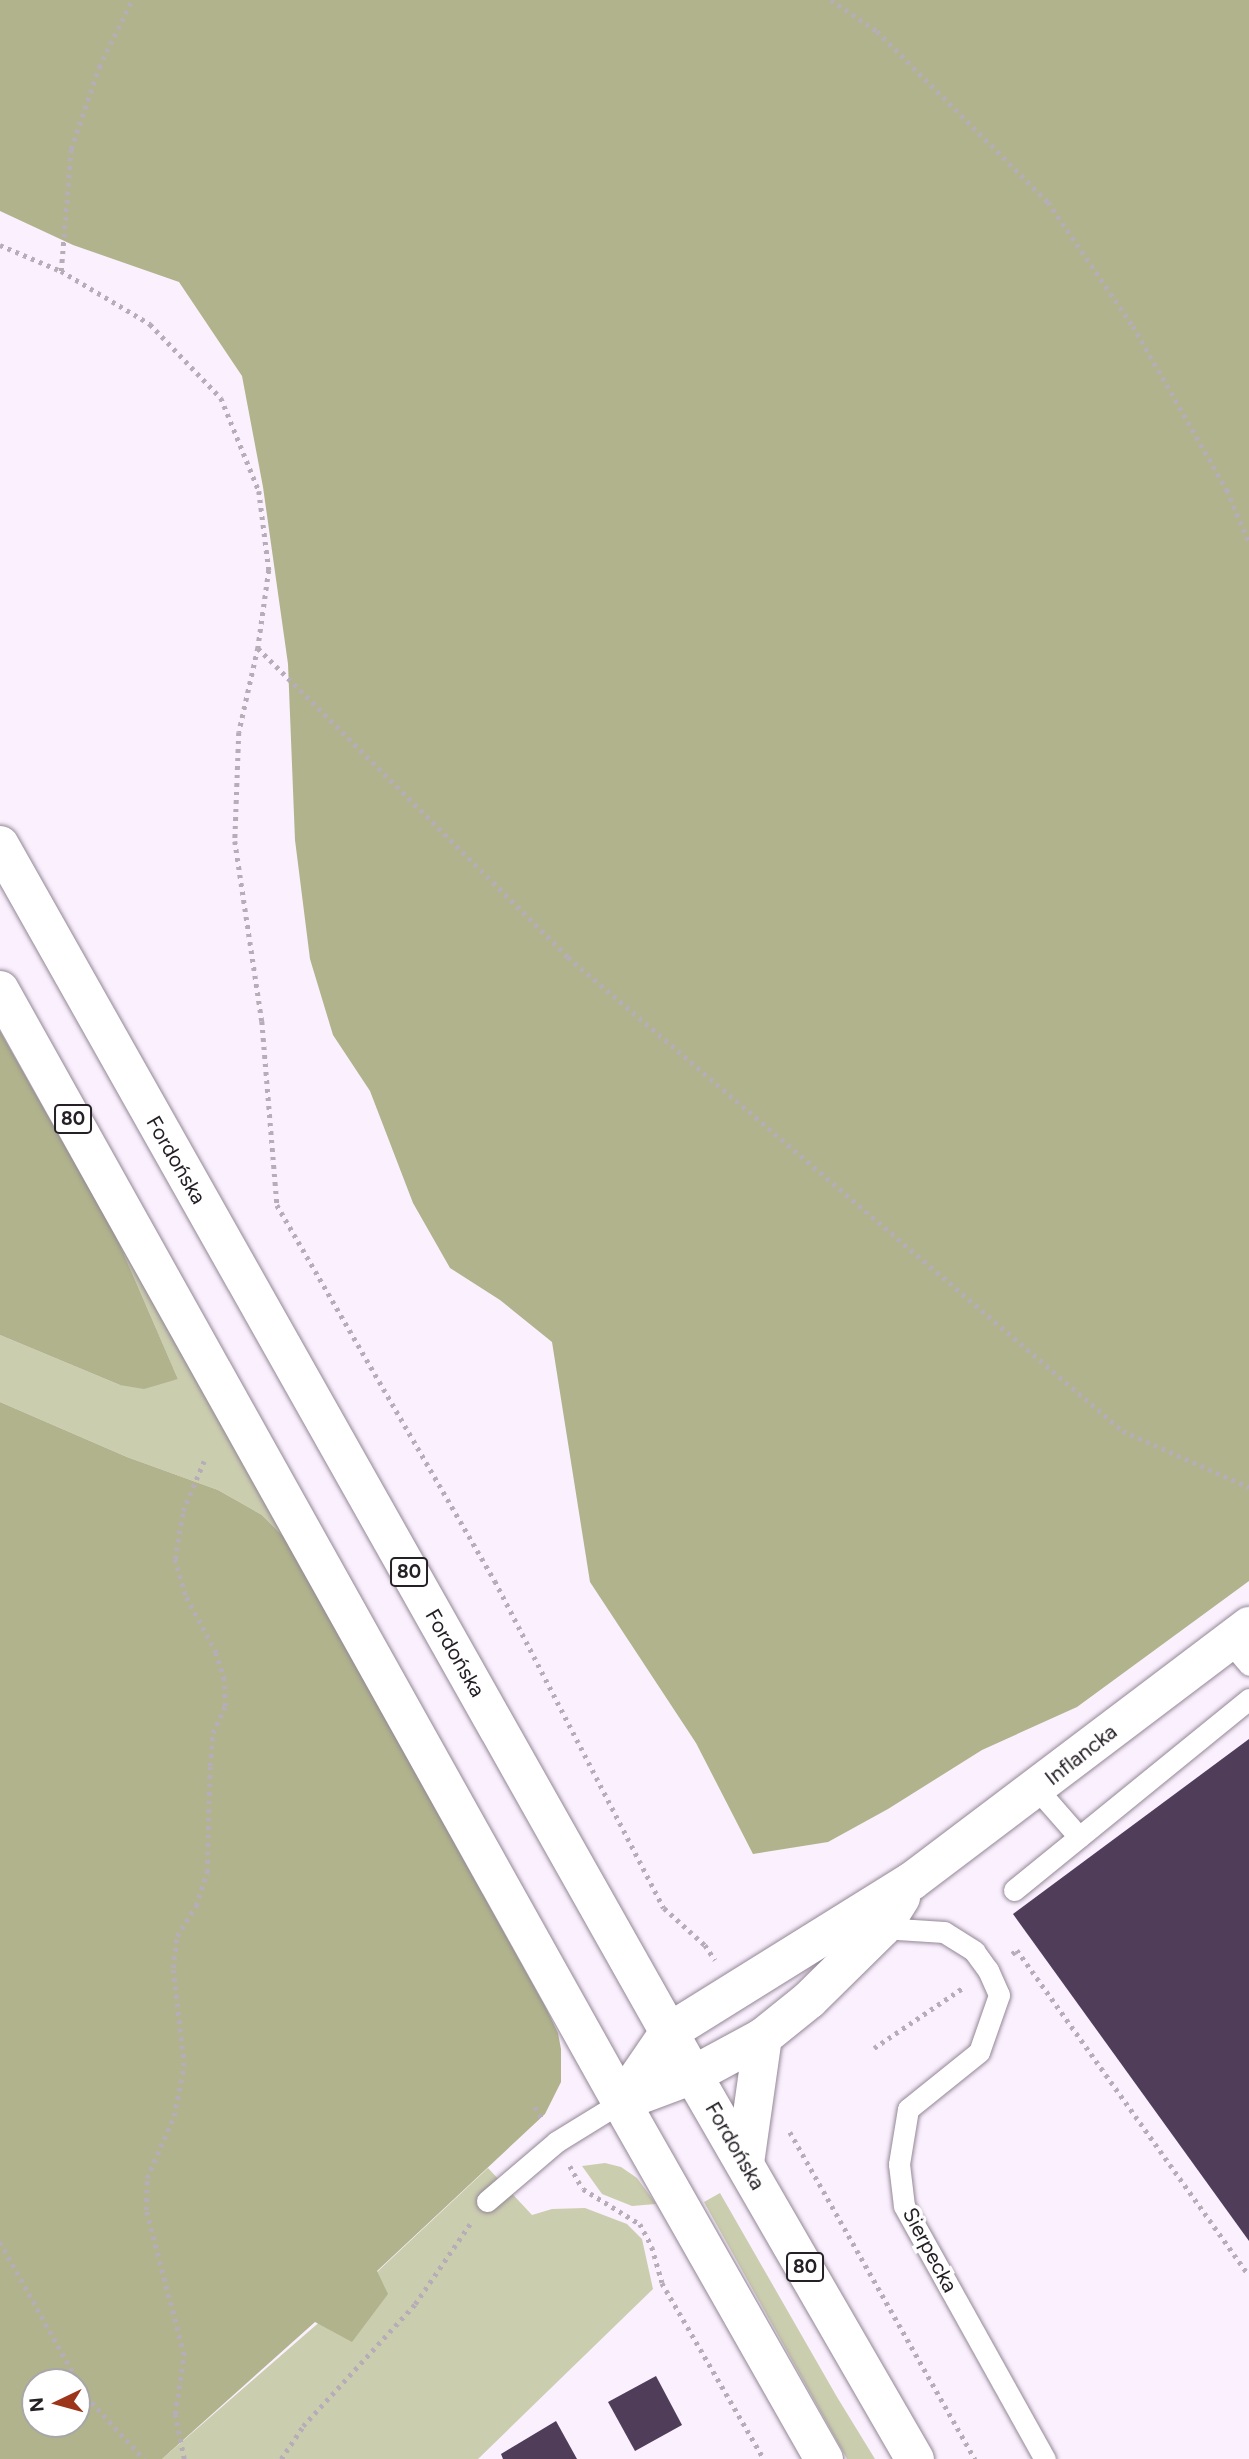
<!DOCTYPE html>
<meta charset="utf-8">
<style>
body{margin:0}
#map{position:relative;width:1249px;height:2459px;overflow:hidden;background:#fbf0fe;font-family:Figtree,sans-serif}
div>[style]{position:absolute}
.green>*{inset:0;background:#cbcdaf}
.forest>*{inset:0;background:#b0b38c}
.building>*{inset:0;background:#4f3d5a}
.path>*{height:4.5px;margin-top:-2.25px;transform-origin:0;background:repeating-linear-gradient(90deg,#b6adb8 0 3.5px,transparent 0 8.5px)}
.roads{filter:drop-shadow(0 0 2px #938796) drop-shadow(0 0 2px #938796)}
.lane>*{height:21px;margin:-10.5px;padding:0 10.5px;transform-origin:10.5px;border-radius:10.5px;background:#fff}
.street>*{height:38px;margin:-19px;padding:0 19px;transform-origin:19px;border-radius:19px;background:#fff}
.primary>*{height:38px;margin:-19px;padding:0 19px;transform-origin:19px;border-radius:19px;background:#fff}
span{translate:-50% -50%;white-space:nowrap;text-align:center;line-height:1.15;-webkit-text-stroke:7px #fff;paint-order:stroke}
.shield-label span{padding:2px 5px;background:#fff;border:2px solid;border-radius:5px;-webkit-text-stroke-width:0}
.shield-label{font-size:19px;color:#252026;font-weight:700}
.street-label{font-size:21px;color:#252026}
.north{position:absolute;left:21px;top:2368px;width:70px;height:70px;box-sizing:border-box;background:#fff;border:2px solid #a8a6a8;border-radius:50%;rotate:265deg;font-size:19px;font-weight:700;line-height:28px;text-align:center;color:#252026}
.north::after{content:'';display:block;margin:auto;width:24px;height:32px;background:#9d351b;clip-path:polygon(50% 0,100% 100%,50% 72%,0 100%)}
</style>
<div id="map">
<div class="green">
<i style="clip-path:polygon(116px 1236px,285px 1538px,262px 1515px,218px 1490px,127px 1457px,0 1402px,0 1335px,120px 1385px,178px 1379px)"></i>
<i style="clip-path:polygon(605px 2163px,621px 2167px,637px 2178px,656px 2204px,632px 2206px,602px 2194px,582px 2166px)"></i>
<i style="clip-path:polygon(488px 2168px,532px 2215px,552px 2209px,585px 2208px,627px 2224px,642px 2239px,653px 2289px,478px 2459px,162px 2459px,377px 2272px)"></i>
<i style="clip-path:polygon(720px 2193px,837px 2397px,875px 2459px,847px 2459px,704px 2202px)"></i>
</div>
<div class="forest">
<i style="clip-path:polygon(0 0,1249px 0,1249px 1581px,1077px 1707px,982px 1750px,888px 1809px,828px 1842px,753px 1854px,696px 1743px,590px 1582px,552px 1342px,500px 1300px,450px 1268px,413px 1203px,370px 1091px,333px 1035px,310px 959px,295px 840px,288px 664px,263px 487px,242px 376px,179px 282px,73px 245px,0 211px)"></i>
<i style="clip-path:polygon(0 1031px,116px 1236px,178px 1379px,144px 1389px,120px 1385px,0 1335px)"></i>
<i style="clip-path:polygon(evenodd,0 1402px,127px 1457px,218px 1490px,262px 1515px,285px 1538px,546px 2008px,558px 2033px,561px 2049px,561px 2082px,545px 2114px,377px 2271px,388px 2294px,352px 2342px,315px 2322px,162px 2459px,0 2459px,0 1402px,35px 2382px,77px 2382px,77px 2424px,35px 2424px,35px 2382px)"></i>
</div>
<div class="building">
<i style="clip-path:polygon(1249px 1739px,1249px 2241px,1013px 1914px)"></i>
<i style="clip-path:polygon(656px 2376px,682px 2425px,635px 2451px,608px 2402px)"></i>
<i style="clip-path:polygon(556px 2421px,577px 2459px,503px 2459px,501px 2454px)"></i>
</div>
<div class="path">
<i style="left:831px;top:0;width:55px;rotate:34deg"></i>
<i style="left:877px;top:31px;width:242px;rotate:45deg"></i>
<i style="left:1048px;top:202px;width:150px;rotate:55.6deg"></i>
<i style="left:1133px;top:326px;width:189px;rotate:60.2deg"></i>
<i style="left:1227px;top:490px;width:56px;rotate:67.1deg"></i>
<i style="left:0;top:245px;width:66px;rotate:23.1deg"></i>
<i style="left:61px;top:271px;width:104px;rotate:30.8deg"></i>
<i style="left:150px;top:324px;width:103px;rotate:46.2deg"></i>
<i style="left:221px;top:398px;width:100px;rotate:67.8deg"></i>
<i style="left:259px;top:491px;width:80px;rotate:82.8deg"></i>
<i style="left:269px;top:570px;width:79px;rotate:98deg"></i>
<i style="left:258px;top:648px;width:86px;rotate:102.7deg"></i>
<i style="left:239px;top:732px;width:109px;rotate:92.1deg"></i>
<i style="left:235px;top:841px;width:182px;rotate:81.5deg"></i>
<i style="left:262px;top:1021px;width:185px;rotate:85.3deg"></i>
<i style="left:277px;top:1205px;width:435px;rotate:59.9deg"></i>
<i style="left:495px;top:1581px;width:368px;rotate:62.7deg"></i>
<i style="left:664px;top:1908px;width:55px;rotate:42.1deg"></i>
<i style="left:705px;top:1945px;width:18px;rotate:56deg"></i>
<i style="left:61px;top:271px;width:122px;rotate:-85.3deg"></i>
<i style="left:71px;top:149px;width:87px;rotate:-71.1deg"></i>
<i style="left:99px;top:67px;width:75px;rotate:-63.8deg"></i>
<i style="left:258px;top:648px;width:438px;rotate:44.9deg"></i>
<i style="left:568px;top:957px;width:730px;rotate:40.5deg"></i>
<i style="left:1123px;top:1431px;width:138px;rotate:24deg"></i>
<i style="left:1012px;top:1954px;width:6px;rotate:-39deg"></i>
<i style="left:1017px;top:1950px;width:399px;rotate:54.5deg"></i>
<i style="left:874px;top:2048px;width:109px;rotate:-34.1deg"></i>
<i style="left:535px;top:2107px;width:12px;rotate:59deg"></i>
<i style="left:790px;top:2132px;width:376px;rotate:60.5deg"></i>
<i style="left:570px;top:2166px;width:26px;rotate:61deg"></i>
<i style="left:583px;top:2189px;width:67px;rotate:31.6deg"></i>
<i style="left:640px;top:2224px;width:26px;rotate:62deg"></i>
<i style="left:652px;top:2247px;width:37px;rotate:74deg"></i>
<i style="left:662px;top:2283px;width:203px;rotate:59.9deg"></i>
<i style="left:0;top:2242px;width:176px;rotate:60.8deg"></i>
<i style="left:86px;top:2396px;width:86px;rotate:47.4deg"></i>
<i style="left:184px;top:2459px;width:46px;rotate:-101.3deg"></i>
<i style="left:175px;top:2414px;width:60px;rotate:-81.3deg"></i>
<i style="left:184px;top:2355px;width:150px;rotate:-104.7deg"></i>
<i style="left:146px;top:2210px;width:32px;rotate:-88deg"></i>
<i style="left:147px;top:2178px;width:68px;rotate:-66.5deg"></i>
<i style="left:174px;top:2116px;width:51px;rotate:-78.7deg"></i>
<i style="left:184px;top:2066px;width:99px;rotate:-96.4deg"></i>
<i style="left:173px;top:1968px;width:32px;rotate:-83deg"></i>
<i style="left:177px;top:1936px;width:36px;rotate:-58deg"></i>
<i style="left:196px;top:1906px;width:36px;rotate:-72deg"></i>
<i style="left:207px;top:1872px;width:106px;rotate:-88.4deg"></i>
<i style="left:210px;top:1766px;width:33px;rotate:-85deg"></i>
<i style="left:213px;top:1733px;width:30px;rotate:-66deg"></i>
<i style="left:225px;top:1706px;width:26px;rotate:-92deg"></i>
<i style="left:224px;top:1680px;width:28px;rotate:-107deg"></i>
<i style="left:216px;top:1653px;width:66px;rotate:-118.1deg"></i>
<i style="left:185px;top:1595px;width:37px;rotate:-106deg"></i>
<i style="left:175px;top:1559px;width:49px;rotate:-80.5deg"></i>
<i style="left:183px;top:1511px;width:54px;rotate:-67.2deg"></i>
<i style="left:281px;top:2459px;width:40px;rotate:-56deg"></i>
<i style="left:303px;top:2426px;width:166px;rotate:-47.4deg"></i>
<i style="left:415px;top:2304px;width:97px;rotate:-55.5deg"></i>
</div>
<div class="roads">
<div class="lane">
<i style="left:1229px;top:1641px;width:31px;rotate:50deg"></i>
<i style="left:1037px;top:1789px;width:64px;rotate:48.8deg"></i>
<i style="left:1014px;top:1890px;width:303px;rotate:-39.1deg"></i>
<i style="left:882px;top:1928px;width:62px;rotate:3.7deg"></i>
<i style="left:944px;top:1932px;width:36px;rotate:32deg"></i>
<i style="left:974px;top:1951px;width:24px;rotate:54deg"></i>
<i style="left:988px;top:1970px;width:27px;rotate:66deg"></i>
<i style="left:999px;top:1995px;width:60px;rotate:109.3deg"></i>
<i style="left:979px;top:2052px;width:91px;rotate:141.2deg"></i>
<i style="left:908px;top:2109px;width:56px;rotate:99.3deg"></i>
<i style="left:899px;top:2164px;width:42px;rotate:83.2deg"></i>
<i style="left:904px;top:2206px;width:290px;rotate:60.9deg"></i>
<i style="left:487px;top:2201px;width:91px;rotate:-40.5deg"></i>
<i style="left:556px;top:2142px;width:76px;rotate:-31.6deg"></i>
</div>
<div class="street">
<i style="left:621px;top:2102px;width:85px;rotate:-55.6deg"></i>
<i style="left:669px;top:2032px;width:286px;rotate:-31.9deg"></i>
<i style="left:912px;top:1881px;width:423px;rotate:-37.1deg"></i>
<i style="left:621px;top:2102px;width:77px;rotate:-20.6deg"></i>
<i style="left:693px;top:2075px;width:80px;rotate:-28.5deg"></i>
<i style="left:763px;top:2037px;width:59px;rotate:-38.8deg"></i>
<i style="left:809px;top:2000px;width:103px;rotate:-44.6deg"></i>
<i style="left:882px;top:1928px;width:36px;rotate:-58deg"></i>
<i style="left:745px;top:2163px;width:127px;rotate:-81.9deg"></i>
</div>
<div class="primary">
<i style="left:0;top:845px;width:1412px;rotate:60.6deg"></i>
<i style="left:693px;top:2075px;width:444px;rotate:60deg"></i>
<i style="left:0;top:990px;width:1274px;rotate:60.82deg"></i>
<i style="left:621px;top:2102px;width:411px;rotate:60.4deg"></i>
</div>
</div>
<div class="shield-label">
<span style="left:73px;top:1119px">80</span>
<span style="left:409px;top:1572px">80</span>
<span style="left:805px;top:2267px">80</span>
</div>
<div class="street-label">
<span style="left:176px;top:1160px;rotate:60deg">Fordońska</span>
<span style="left:455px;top:1653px;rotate:60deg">Fordońska</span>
<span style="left:1081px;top:1755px;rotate:-38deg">Inflancka</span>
<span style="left:735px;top:2146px;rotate:60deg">Fordońska</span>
<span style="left:930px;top:2250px;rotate:62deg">Sierpecka</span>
</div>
<div class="north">N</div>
</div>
